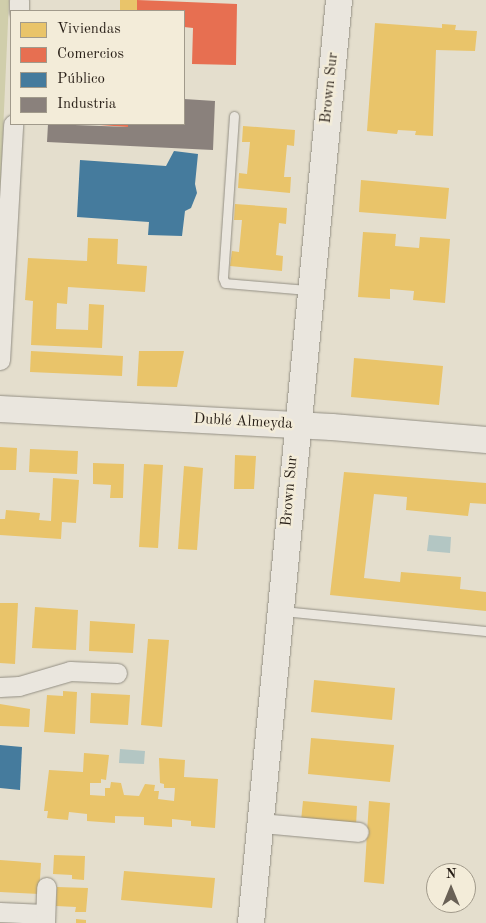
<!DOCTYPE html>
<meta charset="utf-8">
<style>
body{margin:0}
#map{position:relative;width:486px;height:923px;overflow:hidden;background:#e4decd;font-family:"Old Standard TT",serif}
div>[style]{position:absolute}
.green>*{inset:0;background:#d0ceab}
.water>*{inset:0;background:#b3c6c3}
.homes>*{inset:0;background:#e9c46a}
.shops>*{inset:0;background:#e76f51}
.public>*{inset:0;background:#457b9d}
.industry>*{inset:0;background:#8a817c}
.roads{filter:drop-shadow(0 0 1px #938f84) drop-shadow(0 0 1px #938f84)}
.lane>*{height:9px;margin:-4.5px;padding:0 4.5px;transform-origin:4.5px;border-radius:4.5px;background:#eae6de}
.street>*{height:19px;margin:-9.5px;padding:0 9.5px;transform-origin:9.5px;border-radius:9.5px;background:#eae6de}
.secondary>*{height:26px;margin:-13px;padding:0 13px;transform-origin:13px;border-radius:13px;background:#eae6de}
span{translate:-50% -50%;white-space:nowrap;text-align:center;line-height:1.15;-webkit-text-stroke:5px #f3ecd9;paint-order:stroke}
.street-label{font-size:15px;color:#271e16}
.legend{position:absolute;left:10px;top:10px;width:175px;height:115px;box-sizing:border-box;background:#f3ecd9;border:1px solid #a19a8b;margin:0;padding:6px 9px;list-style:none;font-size:15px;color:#271e16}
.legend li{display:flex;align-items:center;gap:10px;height:25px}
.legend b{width:25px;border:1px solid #a19a8b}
.north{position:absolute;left:426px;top:863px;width:50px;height:50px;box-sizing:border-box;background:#f3ecd9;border:1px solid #a19a8b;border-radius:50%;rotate:0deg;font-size:14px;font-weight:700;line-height:20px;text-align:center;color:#271e16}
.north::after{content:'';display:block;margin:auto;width:18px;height:22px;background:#696156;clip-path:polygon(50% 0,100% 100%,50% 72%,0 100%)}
</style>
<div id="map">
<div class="green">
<i style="clip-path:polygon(0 0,9px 0,0 198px)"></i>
</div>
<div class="water">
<i style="clip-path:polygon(429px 535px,451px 537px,450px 553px,427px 551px)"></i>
<i style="clip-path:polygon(120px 749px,145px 751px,144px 764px,119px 763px)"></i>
</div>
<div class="homes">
<i style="clip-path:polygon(120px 0,137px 0,137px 11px,120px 11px)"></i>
<i style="clip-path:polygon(375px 23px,442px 28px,442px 24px,456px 25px,455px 30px,477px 31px,475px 51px,436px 50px,433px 136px,415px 135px,416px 131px,398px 130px,397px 134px,367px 131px)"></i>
<i style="clip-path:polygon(243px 126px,295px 130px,294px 146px,287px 145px,284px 177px,291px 177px,290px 193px,238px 188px,239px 173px,247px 174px,250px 142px,242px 142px)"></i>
<i style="clip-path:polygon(361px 180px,449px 188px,446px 219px,359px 212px)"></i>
<i style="clip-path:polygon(235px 204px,287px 208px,286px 224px,279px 223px,276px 255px,283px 256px,282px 271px,230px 266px,232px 251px,239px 252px,242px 220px,234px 220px)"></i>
<i style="clip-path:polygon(363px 232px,396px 234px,395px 246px,419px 248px,420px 237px,450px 239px,445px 303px,413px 300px,414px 291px,390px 289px,390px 299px,358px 297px)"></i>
<i style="clip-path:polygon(88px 238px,118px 239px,117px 264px,147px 266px,145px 292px,68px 287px,67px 304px,57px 303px,56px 329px,88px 330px,89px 304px,104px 305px,102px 348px,31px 345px,33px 301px,25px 300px,28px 258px,87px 261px)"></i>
<i style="clip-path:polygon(31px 351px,123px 356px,122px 376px,30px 372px)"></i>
<i style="clip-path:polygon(139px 351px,184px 351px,177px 387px,137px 386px)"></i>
<i style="clip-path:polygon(354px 358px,443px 366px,439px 405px,351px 397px)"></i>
<i style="clip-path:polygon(0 447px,17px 448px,16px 470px,0 470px)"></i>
<i style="clip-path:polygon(30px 449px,78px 451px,77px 474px,29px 472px)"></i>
<i style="clip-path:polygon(235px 455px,256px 456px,254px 489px,234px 489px)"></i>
<i style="clip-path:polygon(93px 463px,124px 464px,123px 498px,110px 498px,111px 485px,93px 484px)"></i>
<i style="clip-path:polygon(144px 464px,163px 465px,158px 548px,139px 547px)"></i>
<i style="clip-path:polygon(184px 466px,203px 468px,197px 550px,178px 549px)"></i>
<i style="clip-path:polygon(344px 472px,486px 483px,486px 504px,470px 503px,468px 516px,406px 510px,407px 497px,374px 494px,364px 578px,400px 582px,401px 572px,461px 577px,460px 589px,486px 592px,486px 611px,330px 595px)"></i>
<i style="clip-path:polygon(53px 478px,79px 480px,76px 523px,62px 522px,61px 539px,0 535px,0 519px,5px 519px,6px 510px,40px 513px,39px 520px,51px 521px)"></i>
<i style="clip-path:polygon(0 603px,18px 603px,15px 664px,0 663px)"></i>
<i style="clip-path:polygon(35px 607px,78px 610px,76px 650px,32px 648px)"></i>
<i style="clip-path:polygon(90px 621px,135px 624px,133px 653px,89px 651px)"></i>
<i style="clip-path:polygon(148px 639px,169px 640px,162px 727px,141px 725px)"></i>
<i style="clip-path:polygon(314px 680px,395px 688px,392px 720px,311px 712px)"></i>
<i style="clip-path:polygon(63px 691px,77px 692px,75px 734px,44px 732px,47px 695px,63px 696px)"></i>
<i style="clip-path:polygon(91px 693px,130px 695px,128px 725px,90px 723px)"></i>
<i style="clip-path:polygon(0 704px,30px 709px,29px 727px,0 726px)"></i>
<i style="clip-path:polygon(311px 738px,394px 745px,390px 782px,308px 774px)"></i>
<i style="clip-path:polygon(84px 753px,109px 755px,106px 780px,101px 779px,101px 783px,90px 783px,90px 795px,105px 796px,105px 788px,110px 788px,111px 782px,121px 783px,124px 795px,139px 796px,145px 784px,155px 785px,154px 791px,159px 791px,158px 799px,174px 801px,175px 788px,164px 788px,164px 784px,160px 783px,159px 758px,185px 760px,184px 777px,218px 779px,215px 828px,191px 826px,191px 821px,172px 819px,172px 827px,144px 825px,144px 817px,115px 816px,115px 823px,87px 821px,87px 814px,69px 812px,68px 820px,47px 818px,48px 811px,44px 811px,49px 770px,83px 772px)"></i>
<i style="clip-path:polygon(303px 801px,357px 806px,356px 826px,301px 821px)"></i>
<i style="clip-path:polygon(369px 801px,390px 803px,384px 884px,364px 882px)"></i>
<i style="clip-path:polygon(54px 855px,85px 856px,84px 880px,72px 879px,72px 875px,53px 874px)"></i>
<i style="clip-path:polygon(0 860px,41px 863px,39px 894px,0 892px)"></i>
<i style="clip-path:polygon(124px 871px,215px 878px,212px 908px,121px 900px)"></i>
<i style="clip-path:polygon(57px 887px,88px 888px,86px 912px,75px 912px,76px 907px,56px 906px)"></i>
<i style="clip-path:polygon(76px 919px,86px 920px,86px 923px,76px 923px)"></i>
</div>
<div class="shops">
<i style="clip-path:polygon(137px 0,237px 4px,236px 65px,192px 64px,193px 28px,184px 27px,184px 11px,137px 11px)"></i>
<i style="clip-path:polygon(85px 124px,128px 124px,128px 127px)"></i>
</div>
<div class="public">
<i style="clip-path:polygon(174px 151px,198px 154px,195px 184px,197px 193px,191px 208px,185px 211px,182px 236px,148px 235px,149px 222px,77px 217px,80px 160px,166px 166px)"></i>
<i style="clip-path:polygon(0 745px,22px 747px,20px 790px,0 788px)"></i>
</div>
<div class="industry">
<i style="clip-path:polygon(184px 99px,215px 101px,213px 150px,47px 142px,48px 124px,128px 127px,128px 124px,184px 124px)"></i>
</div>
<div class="roads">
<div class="lane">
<i style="left:234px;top:116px;width:162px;rotate:93.9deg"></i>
<i style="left:223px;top:278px;width:5px;rotate:68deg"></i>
<i style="left:225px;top:283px;width:84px;rotate:4.8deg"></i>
<i style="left:282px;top:611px;width:205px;rotate:5.6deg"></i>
</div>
<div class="street">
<i style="left:19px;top:11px;width:11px;rotate:-90deg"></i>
<i style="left:0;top:360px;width:236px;rotate:-86.8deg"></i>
<i style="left:0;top:687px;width:19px;rotate:-3deg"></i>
<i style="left:19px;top:686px;width:53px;rotate:-16.4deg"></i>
<i style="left:70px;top:671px;width:47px;rotate:2.4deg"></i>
<i style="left:261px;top:823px;width:98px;rotate:5.2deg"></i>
<i style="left:0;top:912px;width:45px;rotate:2.5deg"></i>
<i style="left:45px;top:923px;width:36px;rotate:-88deg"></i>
</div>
<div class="secondary">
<i style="left:0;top:409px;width:332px;rotate:3.1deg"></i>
<i style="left:332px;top:427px;width:155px;rotate:4.8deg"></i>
<i style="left:251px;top:923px;width:927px;rotate:-84.55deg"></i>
</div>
</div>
<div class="street-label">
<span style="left:330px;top:88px;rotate:-84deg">Brown Sur</span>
<span style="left:243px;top:422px;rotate:3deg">Dublé Almeyda</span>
<span style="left:290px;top:491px;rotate:-85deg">Brown Sur</span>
</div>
<ul class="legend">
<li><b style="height:14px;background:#e9c46a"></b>Viviendas</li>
<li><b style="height:14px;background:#e76f51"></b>Comercios</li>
<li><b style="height:14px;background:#457b9d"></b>Público</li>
<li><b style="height:14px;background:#8a817c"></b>Industria</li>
</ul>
<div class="north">N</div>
</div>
